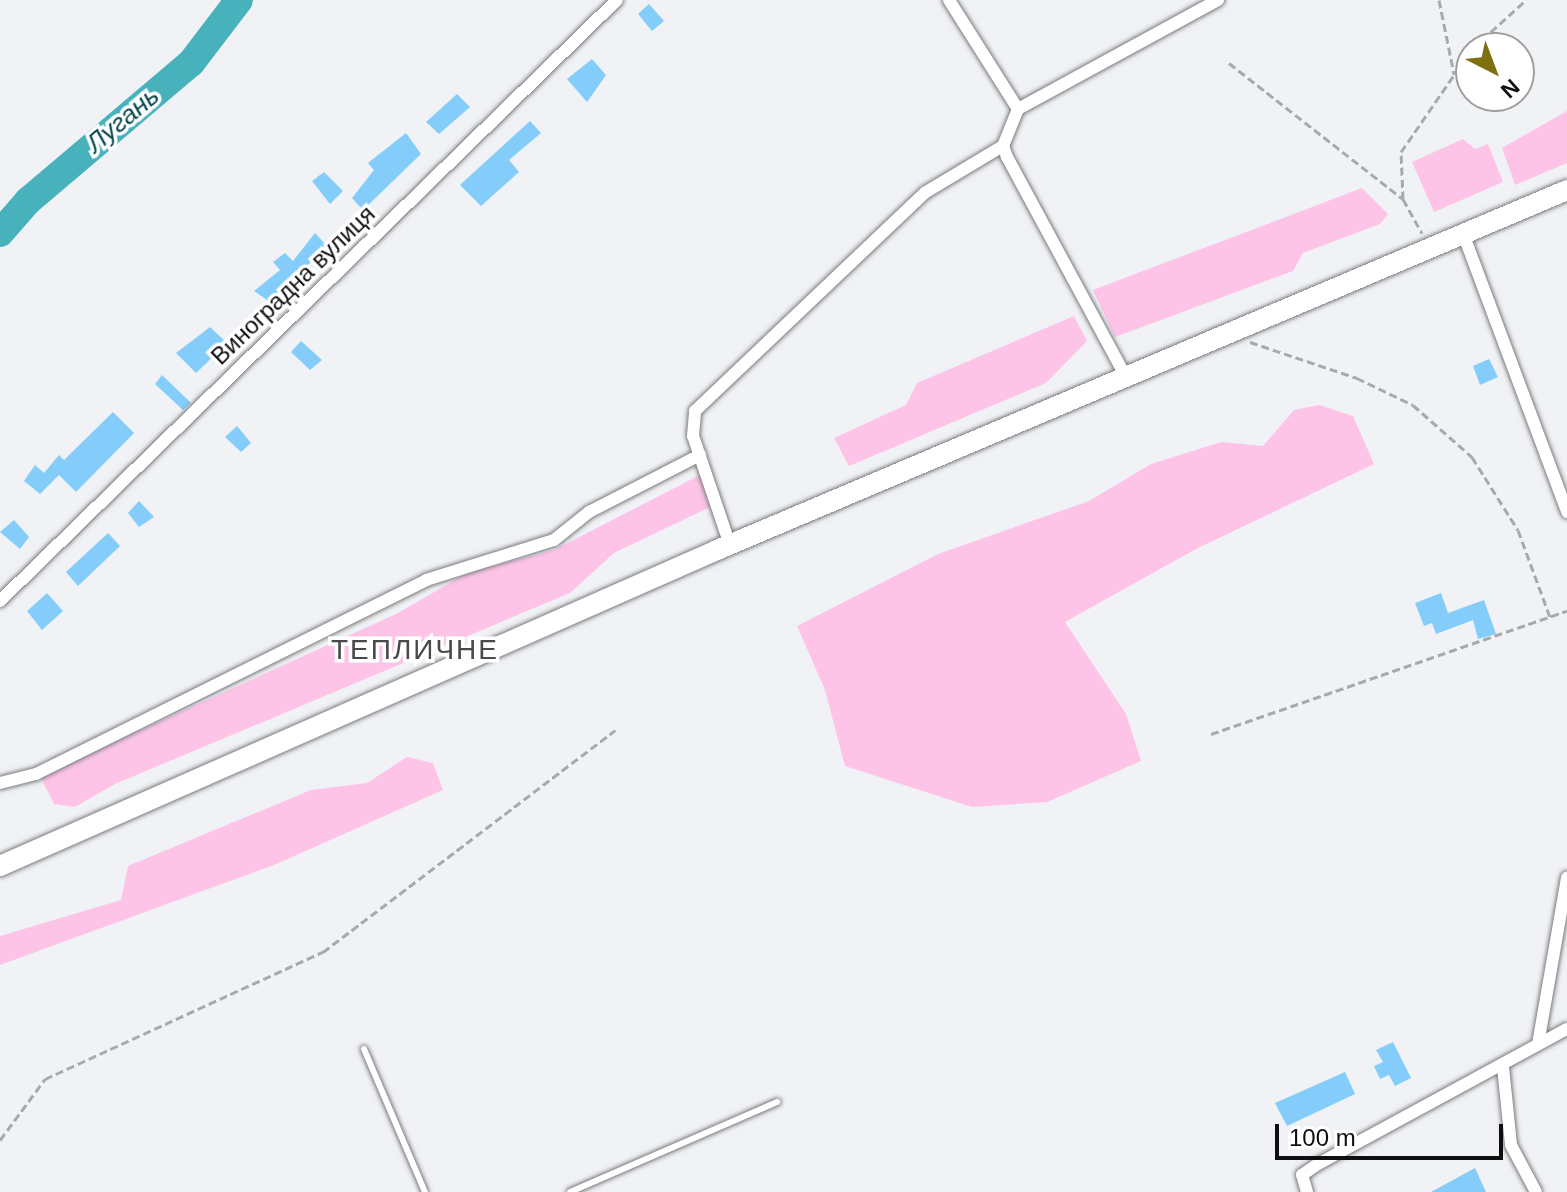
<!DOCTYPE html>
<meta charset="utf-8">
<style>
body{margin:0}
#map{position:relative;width:1567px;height:1192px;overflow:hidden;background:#f0f2f5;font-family:Arial,sans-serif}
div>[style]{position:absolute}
.green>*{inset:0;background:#fdc4e8}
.river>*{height:28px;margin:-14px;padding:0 14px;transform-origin:14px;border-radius:14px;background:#47b2bb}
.building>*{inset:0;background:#84ccfa}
.path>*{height:3px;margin-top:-1.5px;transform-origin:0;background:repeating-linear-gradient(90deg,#a8a9ac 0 8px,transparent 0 12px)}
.roads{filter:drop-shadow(0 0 2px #7a7b7e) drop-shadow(0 0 2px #7a7b7e)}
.service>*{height:6px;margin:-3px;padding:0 3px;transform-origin:3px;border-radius:3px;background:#fff}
.minor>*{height:12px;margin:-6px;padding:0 6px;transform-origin:6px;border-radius:6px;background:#fff}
.primary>*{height:20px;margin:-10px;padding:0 10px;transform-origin:10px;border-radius:10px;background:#fff}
span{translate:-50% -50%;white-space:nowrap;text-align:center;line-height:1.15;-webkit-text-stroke:7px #fff;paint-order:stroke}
.street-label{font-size:24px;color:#0f0f10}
.water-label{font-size:26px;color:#05484d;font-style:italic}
.quarter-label{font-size:28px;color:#49494c;letter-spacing:2px}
.north{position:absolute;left:1455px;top:32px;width:80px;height:80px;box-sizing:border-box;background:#fff;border:2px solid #9f9f9f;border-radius:50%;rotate:138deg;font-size:22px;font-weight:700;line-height:32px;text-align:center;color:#0f0f10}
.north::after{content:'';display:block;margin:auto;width:28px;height:36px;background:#7c700f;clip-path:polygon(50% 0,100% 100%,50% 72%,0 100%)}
.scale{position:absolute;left:1275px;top:1124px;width:228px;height:36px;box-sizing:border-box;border:4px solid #0f0f10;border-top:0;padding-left:10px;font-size:24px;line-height:28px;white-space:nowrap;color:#0f0f10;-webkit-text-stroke:6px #fff;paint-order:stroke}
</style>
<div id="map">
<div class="green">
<i style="clip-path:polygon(1567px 111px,1567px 163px,1515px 185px,1502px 148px)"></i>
<i style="clip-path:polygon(1463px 139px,1475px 149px,1488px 144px,1503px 182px,1434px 212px,1412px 162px)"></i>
<i style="clip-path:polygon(1362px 188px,1388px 214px,1380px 224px,1303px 253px,1293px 271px,1115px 337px,1093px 290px)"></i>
<i style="clip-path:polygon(1074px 316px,1087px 341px,1046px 383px,849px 466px,834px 438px,906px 405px,917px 383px)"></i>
<i style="clip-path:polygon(1319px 405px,1353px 416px,1374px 464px,1196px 549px,1065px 622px,1126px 714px,1141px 761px,1047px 802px,972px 807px,845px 766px,825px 690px,797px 626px,938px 554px,1089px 501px,1151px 464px,1221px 442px,1263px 446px,1294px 410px)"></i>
<i style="clip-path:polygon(700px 475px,710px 507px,614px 553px,570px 593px,115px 784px,75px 807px,54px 804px,40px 776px,396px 614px,467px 573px,554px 550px)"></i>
<i style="clip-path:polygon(407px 757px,433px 763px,443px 790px,274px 865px,0 965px,0 936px,121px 900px,128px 866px,311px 790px,367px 783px)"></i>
</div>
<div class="river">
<i style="left:0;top:233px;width:43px;rotate:-48.8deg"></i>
<i style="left:28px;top:201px;width:214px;rotate:-40.3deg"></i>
<i style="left:191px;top:63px;width:79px;rotate:-52.7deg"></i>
</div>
<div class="building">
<i style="clip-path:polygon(649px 4px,664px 21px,652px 31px,638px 14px)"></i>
<i style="clip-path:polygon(592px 59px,606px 75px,587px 102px,567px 79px)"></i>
<i style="clip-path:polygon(457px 94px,470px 107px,439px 134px,426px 122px)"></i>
<i style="clip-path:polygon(530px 121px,541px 133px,509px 160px,519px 172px,481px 206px,460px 185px)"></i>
<i style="clip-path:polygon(406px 133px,421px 154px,363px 210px,352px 198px,374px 170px,368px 163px)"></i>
<i style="clip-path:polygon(324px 172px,343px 191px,330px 204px,312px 181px)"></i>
<i style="clip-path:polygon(315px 233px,327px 246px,270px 302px,254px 291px,280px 270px,273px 262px,285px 253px,293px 261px)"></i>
<i style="clip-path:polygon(210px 327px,227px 343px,196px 373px,176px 353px)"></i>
<i style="clip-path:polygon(301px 341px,322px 360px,310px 370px,291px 352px)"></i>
<i style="clip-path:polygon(1489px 359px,1498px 377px,1480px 385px,1473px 366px)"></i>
<i style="clip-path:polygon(162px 375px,191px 403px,183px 410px,155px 384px)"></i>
<i style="clip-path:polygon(113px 412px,134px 433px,76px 492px,59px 475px,40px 494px,24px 481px,35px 465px,44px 473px,59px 455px,64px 460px)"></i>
<i style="clip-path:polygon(237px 426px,251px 443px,241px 452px,225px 437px)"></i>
<i style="clip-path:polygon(139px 501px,154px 517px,139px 527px,128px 513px)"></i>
<i style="clip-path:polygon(14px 520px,29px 537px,20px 549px,0 532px)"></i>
<i style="clip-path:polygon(108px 533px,120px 546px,78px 586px,66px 572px)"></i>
<i style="clip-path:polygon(47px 593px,63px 611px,42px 630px,27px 611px)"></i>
<i style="clip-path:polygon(1441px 593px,1448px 613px,1484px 600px,1496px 634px,1478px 639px,1473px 620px,1436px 634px,1432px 623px,1424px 626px,1415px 603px)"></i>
<i style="clip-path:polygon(1393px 1042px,1411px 1078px,1395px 1086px,1389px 1075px,1380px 1079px,1374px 1066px,1383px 1062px,1376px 1050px)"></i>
<i style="clip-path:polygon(1345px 1072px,1355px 1094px,1287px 1126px,1275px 1103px)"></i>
<i style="clip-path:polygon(1475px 1168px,1486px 1192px,1431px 1192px)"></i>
</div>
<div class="path">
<i style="left:1439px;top:0;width:76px;rotate:78.5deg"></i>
<i style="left:1473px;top:48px;width:72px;rotate:-42.2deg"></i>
<i style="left:1229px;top:63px;width:221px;rotate:38deg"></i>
<i style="left:1403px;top:199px;width:39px;rotate:61deg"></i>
<i style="left:1403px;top:199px;width:47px;rotate:-92.4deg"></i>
<i style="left:1401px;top:152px;width:124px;rotate:-55.5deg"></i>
<i style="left:1250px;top:342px;width:113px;rotate:18.6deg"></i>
<i style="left:1357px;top:378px;width:62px;rotate:25.7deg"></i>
<i style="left:1413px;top:405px;width:79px;rotate:41.4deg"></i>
<i style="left:1472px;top:457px;width:86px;rotate:57.8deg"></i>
<i style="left:1518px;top:530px;width:93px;rotate:69.8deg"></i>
<i style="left:1211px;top:734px;width:377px;rotate:-19.1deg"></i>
<i style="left:0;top:1140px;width:76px;rotate:-53.6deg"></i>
<i style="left:45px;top:1079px;width:306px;rotate:-24.6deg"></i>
<i style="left:323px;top:952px;width:367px;rotate:-37.2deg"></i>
</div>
<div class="roads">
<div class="service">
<i style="left:364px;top:1049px;width:155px;rotate:66.9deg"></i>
<i style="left:570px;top:1192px;width:226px;rotate:-23.5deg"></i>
</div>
<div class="minor">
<i style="left:949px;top:0;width:129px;rotate:57.7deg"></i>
<i style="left:1018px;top:109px;width:40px;rotate:112deg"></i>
<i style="left:1003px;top:146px;width:12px;rotate:70deg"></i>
<i style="left:1007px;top:157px;width:250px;rotate:61.6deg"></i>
<i style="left:1018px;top:109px;width:228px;rotate:-28.6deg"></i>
<i style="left:1464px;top:236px;width:295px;rotate:69.5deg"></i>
<i style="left:730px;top:545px;width:115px;rotate:-108.7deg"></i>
<i style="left:693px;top:436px;width:25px;rotate:-85deg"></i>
<i style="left:695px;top:411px;width:318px;rotate:-43.5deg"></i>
<i style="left:926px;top:192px;width:90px;rotate:-30.9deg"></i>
<i style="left:0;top:601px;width:861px;rotate:-44.25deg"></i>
<i style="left:0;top:783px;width:37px;rotate:-14deg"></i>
<i style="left:36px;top:774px;width:436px;rotate:-26.4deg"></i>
<i style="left:426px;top:580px;width:134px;rotate:-17.4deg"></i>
<i style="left:554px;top:540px;width:45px;rotate:-38.7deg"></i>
<i style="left:589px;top:512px;width:125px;rotate:-27.2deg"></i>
<i style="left:1538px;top:1044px;width:169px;rotate:-80.1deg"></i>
<i style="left:1503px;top:1067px;width:78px;rotate:84.1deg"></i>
<i style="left:1511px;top:1145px;width:53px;rotate:62deg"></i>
<i style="left:1307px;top:1192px;width:18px;rotate:-106deg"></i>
<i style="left:1302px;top:1175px;width:19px;rotate:-35deg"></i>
<i style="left:1318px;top:1164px;width:283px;rotate:-28.5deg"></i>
</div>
<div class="primary">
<i style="left:0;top:866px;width:784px;rotate:-23.78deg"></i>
<i style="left:717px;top:550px;width:923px;rotate:-22.95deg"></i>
</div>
</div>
<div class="street-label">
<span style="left:293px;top:285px;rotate:-44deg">Виноградна вулиця</span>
</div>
<div class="water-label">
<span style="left:123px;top:120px;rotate:-40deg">Лугань</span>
</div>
<div class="quarter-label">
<span style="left:415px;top:650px">ТЕПЛИЧНЕ</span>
</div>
<div class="north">N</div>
<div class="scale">100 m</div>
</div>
